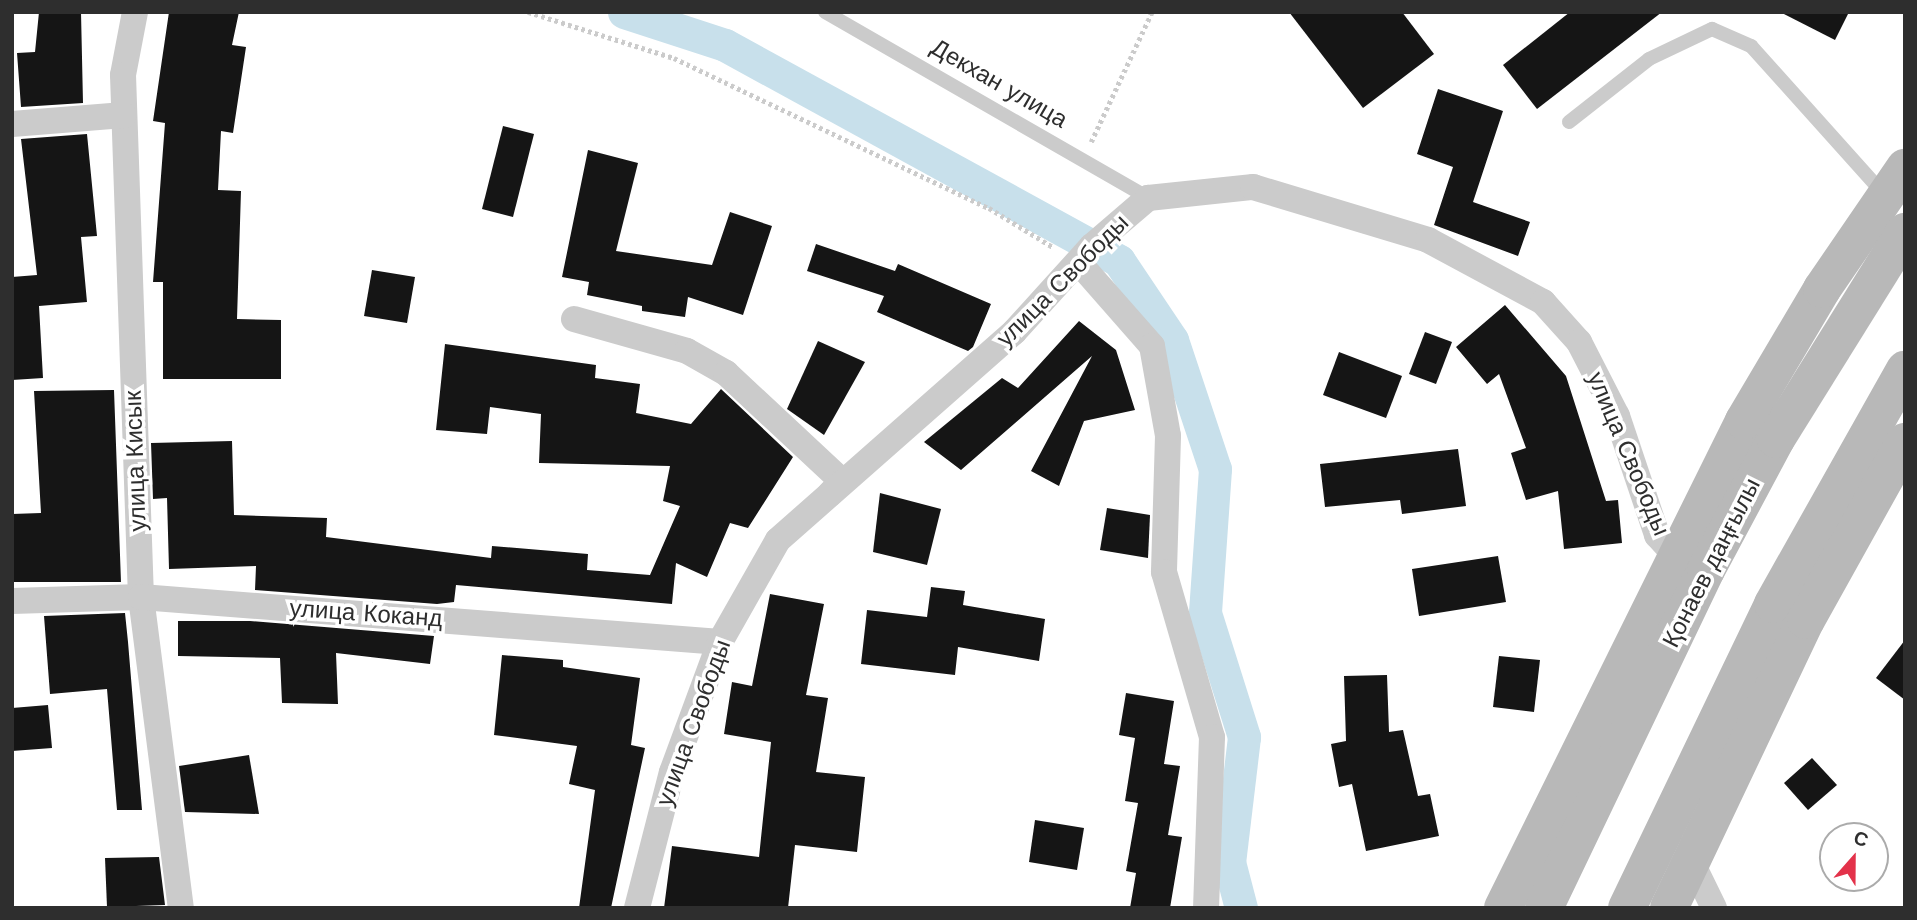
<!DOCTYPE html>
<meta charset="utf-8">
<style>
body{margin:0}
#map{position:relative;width:1917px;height:920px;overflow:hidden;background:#fff;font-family:"Work Sans",sans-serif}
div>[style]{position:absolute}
.canal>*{height:33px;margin:-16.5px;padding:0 16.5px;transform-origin:16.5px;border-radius:16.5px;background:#c8e0eb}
.building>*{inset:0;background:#151515}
.path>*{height:4.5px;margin-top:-2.25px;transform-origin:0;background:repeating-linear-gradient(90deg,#cbcbcb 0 3.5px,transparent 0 7px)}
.service>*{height:14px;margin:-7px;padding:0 7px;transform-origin:7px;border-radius:7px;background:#cbcbcb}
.minor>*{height:26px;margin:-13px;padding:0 13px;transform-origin:13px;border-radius:13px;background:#cbcbcb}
.secondary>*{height:38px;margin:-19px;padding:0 19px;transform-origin:19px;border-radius:19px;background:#b8b8b8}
span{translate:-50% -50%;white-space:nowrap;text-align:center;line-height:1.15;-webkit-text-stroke:7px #fff;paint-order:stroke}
.street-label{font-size:24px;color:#2e2e2e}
.frame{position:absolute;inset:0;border:14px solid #2e2e2e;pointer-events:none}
.north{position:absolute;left:1819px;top:822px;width:70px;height:70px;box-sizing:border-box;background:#fff;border:2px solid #ababab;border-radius:50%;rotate:21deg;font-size:19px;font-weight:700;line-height:28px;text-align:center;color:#2e2e2e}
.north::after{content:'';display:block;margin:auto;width:24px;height:32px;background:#e3324a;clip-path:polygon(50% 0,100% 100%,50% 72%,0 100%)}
</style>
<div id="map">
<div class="canal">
<i style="left:624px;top:12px;width:106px;rotate:18.1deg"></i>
<i style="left:725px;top:45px;width:449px;rotate:28.7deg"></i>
<i style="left:1119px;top:261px;width:95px;rotate:56.1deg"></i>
<i style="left:1172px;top:340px;width:136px;rotate:71.6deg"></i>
<i style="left:1215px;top:469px;width:144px;rotate:94deg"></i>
<i style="left:1205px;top:613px;width:130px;rotate:72.5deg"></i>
<i style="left:1244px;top:737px;width:126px;rotate:96.8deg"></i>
<i style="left:1229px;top:862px;width:48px;rotate:75.4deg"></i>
</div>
<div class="building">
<i style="clip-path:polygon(39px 12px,81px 12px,83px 103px,21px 107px,17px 53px,35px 52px)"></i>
<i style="clip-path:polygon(169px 12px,239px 12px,232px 45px,246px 47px,233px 133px,221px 131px,218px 190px,241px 191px,237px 319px,281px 320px,281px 379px,163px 379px,163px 282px,153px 282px,165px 123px,153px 121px)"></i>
<i style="clip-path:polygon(1289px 12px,1402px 12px,1434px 54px,1363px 108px)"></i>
<i style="clip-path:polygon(1570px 12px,1662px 12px,1537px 109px,1503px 65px)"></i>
<i style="clip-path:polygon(1780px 12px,1849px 12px,1835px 40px)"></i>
<i style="clip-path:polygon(1438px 89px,1503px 111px,1473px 202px,1530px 222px,1518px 256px,1434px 225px,1453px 167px,1417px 154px)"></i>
<i style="clip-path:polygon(503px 126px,534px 134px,513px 217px,482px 209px)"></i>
<i style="clip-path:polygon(87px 134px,97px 236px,81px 237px,87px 302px,39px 306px,43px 378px,12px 380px,12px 277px,37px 275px,21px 139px)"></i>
<i style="clip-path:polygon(588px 150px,638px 163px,616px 251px,712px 265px,730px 212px,772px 226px,743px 315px,688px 297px,685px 317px,642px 311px,642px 306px,587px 295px,589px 282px,562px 277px)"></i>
<i style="clip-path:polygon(816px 244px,895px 271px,898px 264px,991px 304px,973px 347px,968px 351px,877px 312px,884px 296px,807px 271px)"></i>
<i style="clip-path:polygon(372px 270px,415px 277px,407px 323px,364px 316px)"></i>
<i style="clip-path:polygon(1505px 305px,1566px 376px,1606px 501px,1618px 500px,1622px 543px,1564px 549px,1558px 491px,1526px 500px,1511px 453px,1526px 448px,1499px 374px,1487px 384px,1456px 347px)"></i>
<i style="clip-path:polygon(1079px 321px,1116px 350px,1135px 410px,1084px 421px,1059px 486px,1031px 471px,1092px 356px,961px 470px,924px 442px,1002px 378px,1018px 388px)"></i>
<i style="clip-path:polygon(1425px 332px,1452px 342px,1436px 384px,1409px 374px)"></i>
<i style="clip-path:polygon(818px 341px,865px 362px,824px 435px,787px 409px)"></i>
<i style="clip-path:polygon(445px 344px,596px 365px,595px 378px,640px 384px,636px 413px,691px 424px,721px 389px,793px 457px,748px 528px,730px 523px,707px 577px,676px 563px,672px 604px,456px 585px,454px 602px,437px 604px,255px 590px,256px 566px,169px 569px,167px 498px,153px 499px,151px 443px,232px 441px,234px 515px,327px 518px,326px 537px,491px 558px,492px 546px,588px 554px,587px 570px,650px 575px,680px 506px,663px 501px,670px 466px,539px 463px,541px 414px,490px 407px,487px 434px,436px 430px)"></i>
<i style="clip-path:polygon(1339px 352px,1402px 376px,1386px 418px,1323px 395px)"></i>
<i style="clip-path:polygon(114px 390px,121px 582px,12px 582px,12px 514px,41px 513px,34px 391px)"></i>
<i style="clip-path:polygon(1458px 449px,1466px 506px,1402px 514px,1400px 500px,1325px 507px,1320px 464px)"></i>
<i style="clip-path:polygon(880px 493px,941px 509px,927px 565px,873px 552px)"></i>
<i style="clip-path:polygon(1107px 508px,1150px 515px,1148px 558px,1100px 550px)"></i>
<i style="clip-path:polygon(1498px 556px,1506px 602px,1419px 616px,1412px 569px)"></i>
<i style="clip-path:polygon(931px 587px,965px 591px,963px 605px,1045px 619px,1039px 661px,958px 647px,955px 675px,861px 664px,867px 610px,927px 617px)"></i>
<i style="clip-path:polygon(770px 594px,824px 604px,806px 695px,828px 698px,816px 772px,865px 777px,857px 852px,795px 845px,788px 908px,664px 908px,672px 846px,759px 857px,771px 742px,724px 734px,732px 682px,752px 686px)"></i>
<i style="clip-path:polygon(125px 613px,128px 642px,142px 810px,117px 810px,107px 689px,50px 694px,44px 616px)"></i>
<i style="clip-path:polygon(178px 621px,250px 621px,434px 636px,430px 664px,336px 653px,338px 704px,282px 703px,280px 658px,178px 656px)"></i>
<i style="clip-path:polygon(1905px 640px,1905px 700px,1876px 678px)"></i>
<i style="clip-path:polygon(502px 655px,563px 660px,563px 667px,640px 678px,631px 745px,645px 748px,611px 908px,579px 908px,595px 790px,569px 784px,577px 746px,494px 735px)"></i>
<i style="clip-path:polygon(1499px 656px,1540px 660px,1534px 712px,1493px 707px)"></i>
<i style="clip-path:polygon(1387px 675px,1389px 732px,1403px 730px,1418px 796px,1430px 794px,1439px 836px,1366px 851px,1352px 784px,1339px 787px,1331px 744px,1346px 741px,1344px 676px)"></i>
<i style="clip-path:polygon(1126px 693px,1174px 701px,1164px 764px,1180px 766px,1168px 835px,1182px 837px,1170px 908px,1130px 908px,1136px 873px,1126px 871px,1138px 803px,1125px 801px,1135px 738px,1119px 735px)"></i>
<i style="clip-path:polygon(48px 705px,52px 748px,12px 751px,12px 708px)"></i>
<i style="clip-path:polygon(249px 755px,259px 814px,185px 812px,179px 766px)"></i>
<i style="clip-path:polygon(1812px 758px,1837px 785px,1808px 810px,1784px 783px)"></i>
<i style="clip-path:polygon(1035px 820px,1084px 828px,1077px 870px,1029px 862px)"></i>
<i style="clip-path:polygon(159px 857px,165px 905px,107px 907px,105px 858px)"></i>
</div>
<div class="path">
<i style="left:528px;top:12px;width:153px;rotate:17.5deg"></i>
<i style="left:674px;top:58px;width:349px;rotate:25.5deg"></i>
<i style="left:989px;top:208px;width:75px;rotate:31.4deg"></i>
<i style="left:1091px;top:142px;width:144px;rotate:-64.9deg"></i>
</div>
<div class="service">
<i style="left:825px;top:12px;width:373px;rotate:29.9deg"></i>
<i style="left:1569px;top:122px;width:102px;rotate:-38.2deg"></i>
<i style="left:1649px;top:59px;width:70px;rotate:-25.5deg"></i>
<i style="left:1712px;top:29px;width:43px;rotate:23.6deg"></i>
<i style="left:1751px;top:46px;width:199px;rotate:48.1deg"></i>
</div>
<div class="minor">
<i style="left:135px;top:12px;width:64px;rotate:100.8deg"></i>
<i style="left:123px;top:75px;width:522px;rotate:88.03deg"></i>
<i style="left:141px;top:597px;width:314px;rotate:82.7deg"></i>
<i style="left:12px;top:124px;width:112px;rotate:-4.6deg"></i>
<i style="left:1080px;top:264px;width:109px;rotate:48.7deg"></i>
<i style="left:1152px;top:346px;width:91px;rotate:79.9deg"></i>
<i style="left:1168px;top:436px;width:136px;rotate:91.7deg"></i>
<i style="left:1164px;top:572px;width:172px;rotate:73.8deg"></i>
<i style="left:1212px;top:737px;width:171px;rotate:92deg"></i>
<i style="left:574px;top:319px;width:117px;rotate:15.8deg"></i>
<i style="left:687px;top:351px;width:45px;rotate:29.4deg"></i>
<i style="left:726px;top:373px;width:158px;rotate:43deg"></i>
<i style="left:842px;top:481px;width:18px;rotate:133deg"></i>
<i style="left:12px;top:601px;width:129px;rotate:-1.8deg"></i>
<i style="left:141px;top:597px;width:581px;rotate:4.44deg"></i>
<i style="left:1692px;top:863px;width:50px;rotate:63.9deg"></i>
<i style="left:637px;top:908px;width:140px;rotate:-75.6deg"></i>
<i style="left:672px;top:772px;width:139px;rotate:-69.7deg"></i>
<i style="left:720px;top:642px;width:117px;rotate:-60.4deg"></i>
<i style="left:778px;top:540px;width:315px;rotate:-41.4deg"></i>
<i style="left:1014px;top:332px;width:116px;rotate:-47.8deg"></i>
<i style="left:1092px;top:246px;width:74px;rotate:-40.6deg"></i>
<i style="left:1148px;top:198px;width:106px;rotate:-6deg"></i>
<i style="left:1253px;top:187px;width:183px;rotate:16.8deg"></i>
<i style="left:1428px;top:240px;width:131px;rotate:28.3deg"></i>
<i style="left:1543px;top:302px;width:54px;rotate:48deg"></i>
<i style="left:1579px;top:342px;width:83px;rotate:62.8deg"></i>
<i style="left:1617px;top:416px;width:126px;rotate:71.4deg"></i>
<i style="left:1657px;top:535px;width:24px;rotate:48deg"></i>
</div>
<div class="secondary">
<i style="left:1503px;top:908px;width:543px;rotate:-63.67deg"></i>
<i style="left:1744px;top:421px;width:153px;rotate:-59.4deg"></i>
<i style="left:1822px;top:289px;width:147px;rotate:-55.6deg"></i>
<i style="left:1544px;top:908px;width:375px;rotate:-64.4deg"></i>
<i style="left:1706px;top:570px;width:149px;rotate:-61.9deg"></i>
<i style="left:1776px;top:439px;width:244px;rotate:-58.1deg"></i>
<i style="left:1627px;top:908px;width:337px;rotate:-64.3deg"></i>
<i style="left:1773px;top:604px;width:269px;rotate:-60.6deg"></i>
<i style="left:1669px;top:908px;width:319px;rotate:-64.6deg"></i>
<i style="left:1806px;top:620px;width:204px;rotate:-60.9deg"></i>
</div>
<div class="street-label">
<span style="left:999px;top:84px;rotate:30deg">Декхан улица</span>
<span style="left:1063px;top:281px;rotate:-45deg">улица Свободы</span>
<span style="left:1628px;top:454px;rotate:67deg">улица Свободы</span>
<span style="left:136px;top:461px;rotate:-92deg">улица Кисык</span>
<span style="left:1712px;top:563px;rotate:-63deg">Қонаев даңғылы</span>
<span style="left:366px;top:614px;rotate:4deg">улица Коканд</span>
<span style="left:694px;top:723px;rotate:-70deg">улица Свободы</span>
</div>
<div class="frame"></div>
<div class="north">С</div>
</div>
